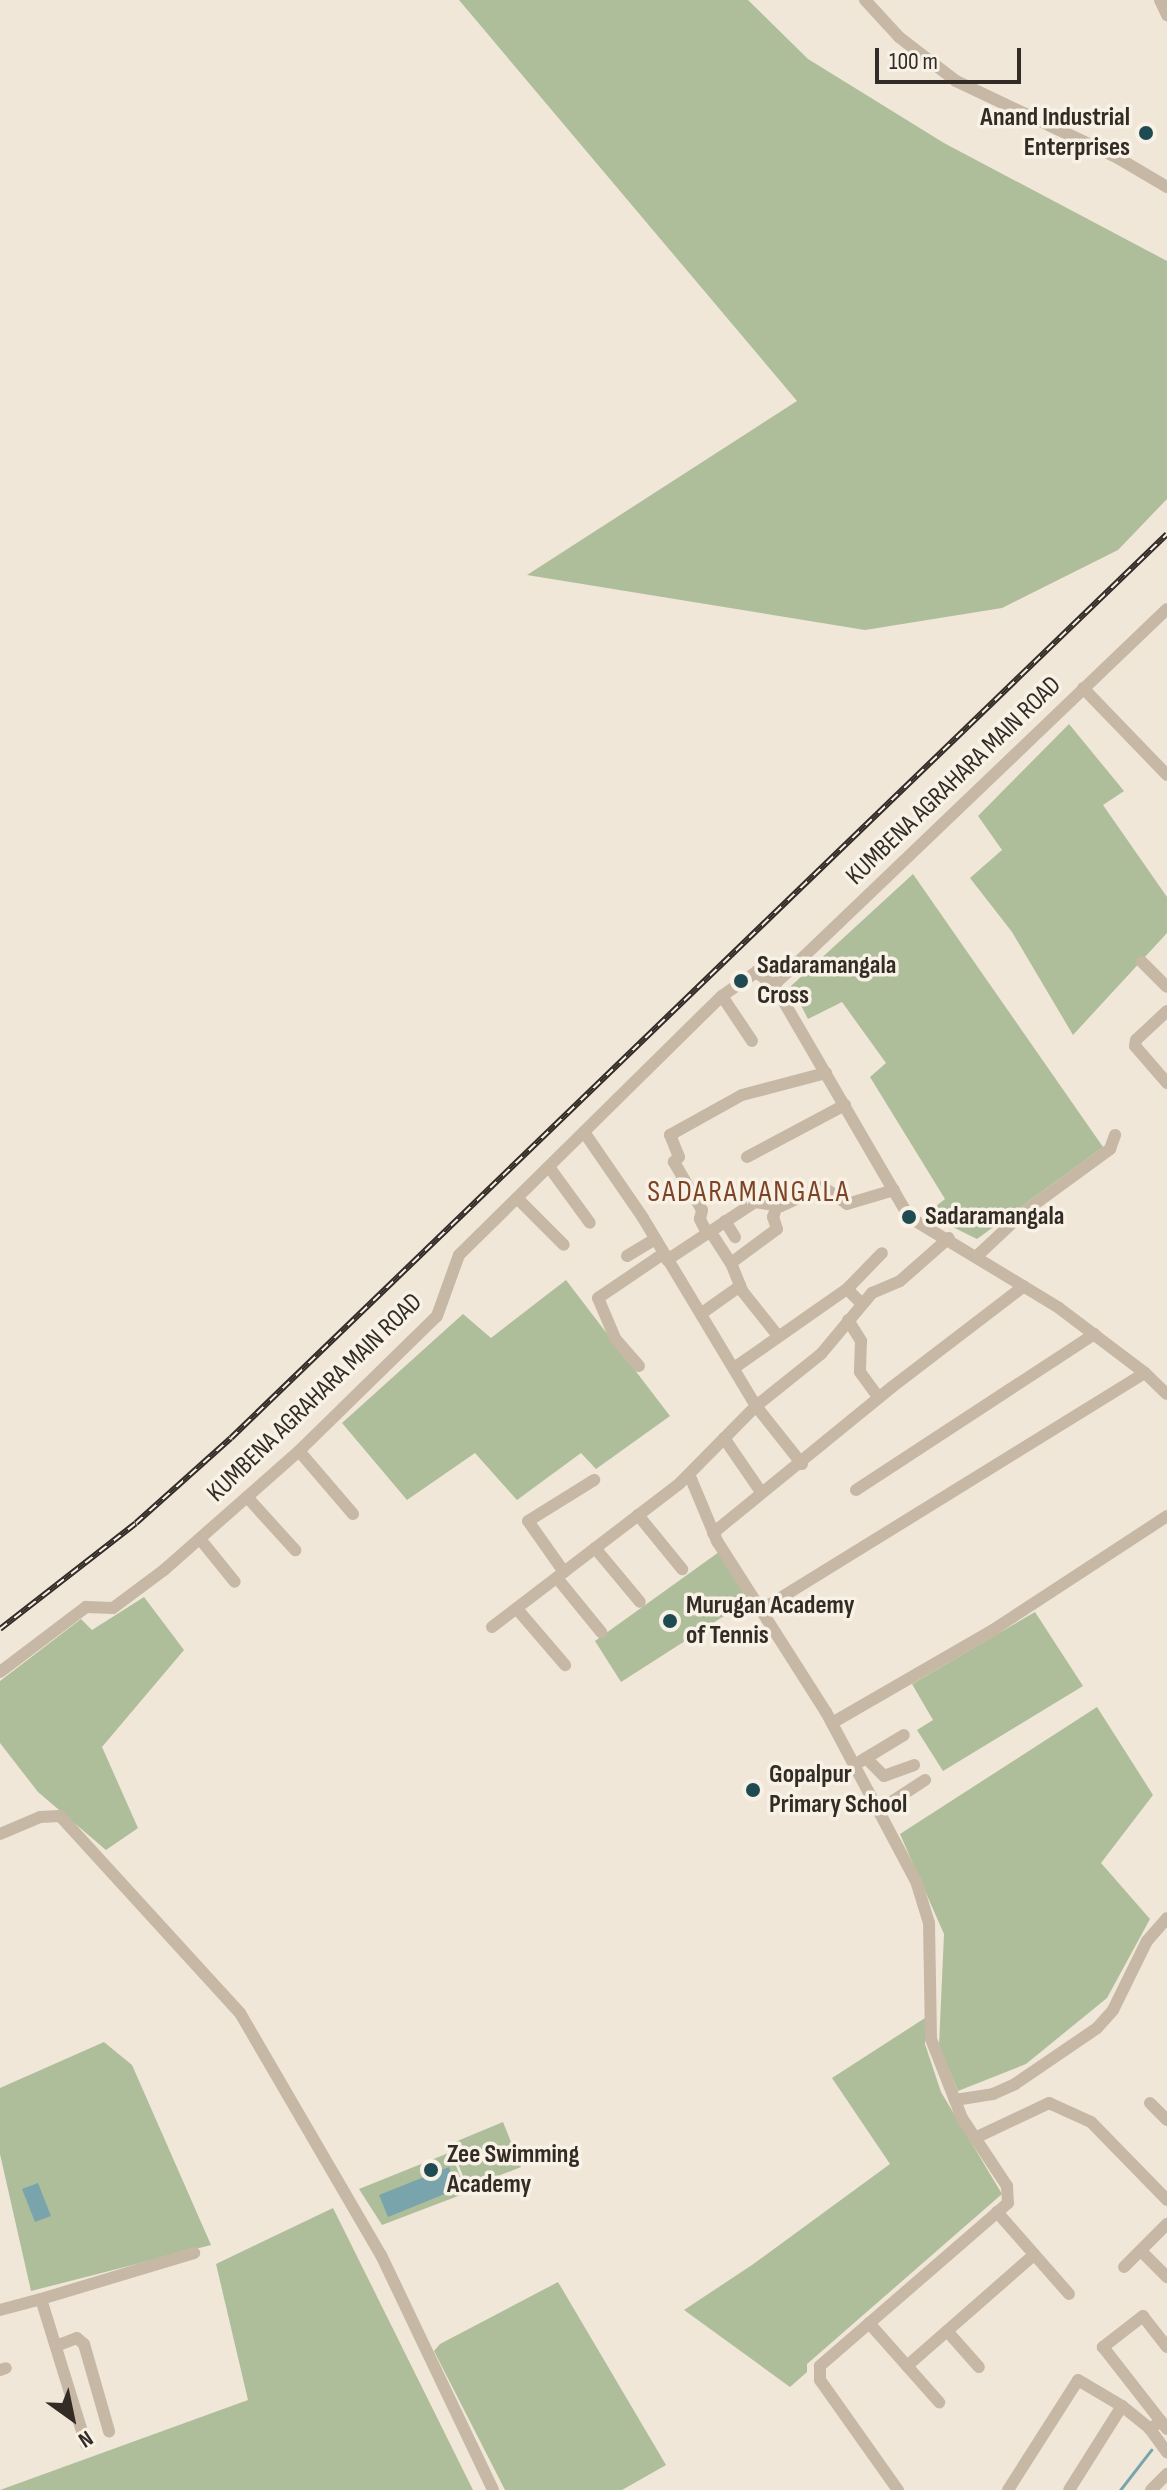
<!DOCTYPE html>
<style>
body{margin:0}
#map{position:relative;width:1167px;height:2490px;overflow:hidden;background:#f0e7d9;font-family:"Sofia Sans Condensed",sans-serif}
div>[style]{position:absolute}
.green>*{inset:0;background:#aebe9a}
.water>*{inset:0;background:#7aa4ab}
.stream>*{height:3px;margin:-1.5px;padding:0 1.5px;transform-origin:1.5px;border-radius:1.5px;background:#7aa4ab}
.minor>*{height:12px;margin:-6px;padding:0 6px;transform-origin:6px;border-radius:6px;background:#c7b8a6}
.rail>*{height:6px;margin-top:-3px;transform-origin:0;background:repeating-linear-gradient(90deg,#f8f1e5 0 9px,#332c26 0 18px);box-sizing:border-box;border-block:2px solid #332c26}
.dots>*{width:22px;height:22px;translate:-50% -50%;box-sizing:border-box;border:4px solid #f8f1e5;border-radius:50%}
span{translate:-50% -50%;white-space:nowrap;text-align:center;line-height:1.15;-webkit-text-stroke:7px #f8f1e5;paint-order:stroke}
.poi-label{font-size:26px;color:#332c26;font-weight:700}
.right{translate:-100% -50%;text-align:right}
.left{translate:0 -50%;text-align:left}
.street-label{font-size:26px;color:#332c26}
.quarter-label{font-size:30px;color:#7e4324;letter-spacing:2px}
.north{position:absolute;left:32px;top:2378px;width:80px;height:80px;-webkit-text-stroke:6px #f8f1e5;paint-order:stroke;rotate:147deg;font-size:22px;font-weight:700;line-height:32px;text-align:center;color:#332c26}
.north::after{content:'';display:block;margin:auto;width:28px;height:36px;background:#332c26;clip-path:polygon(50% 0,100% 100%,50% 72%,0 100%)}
.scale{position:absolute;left:875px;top:48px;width:146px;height:36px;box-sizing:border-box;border:4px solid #332c26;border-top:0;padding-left:10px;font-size:24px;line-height:28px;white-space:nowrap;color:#332c26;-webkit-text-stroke:6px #f8f1e5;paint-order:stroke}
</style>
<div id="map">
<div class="green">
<i style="clip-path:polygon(459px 0,748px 0,808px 59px,944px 143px,1167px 261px,1167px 499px,1118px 550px,1002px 608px,865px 630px,527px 575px,797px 401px)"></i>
<i style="clip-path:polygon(1069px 724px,1124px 791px,1103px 805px,1167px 897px,1167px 933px,1073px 1035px,1012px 932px,970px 878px,1002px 850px,978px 816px)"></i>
<i style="clip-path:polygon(913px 874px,1103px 1147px,977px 1239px,926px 1214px,945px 1199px,870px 1077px,886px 1063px,842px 1002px,808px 1019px,791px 986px)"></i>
<i style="clip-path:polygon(566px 1280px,670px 1416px,596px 1469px,581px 1453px,517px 1500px,475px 1453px,407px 1500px,342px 1423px,463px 1314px,491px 1338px)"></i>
<i style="clip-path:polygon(719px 1552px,749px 1600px,621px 1682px,595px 1641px)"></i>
<i style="clip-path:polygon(144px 1597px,184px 1650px,102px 1747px,138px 1828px,106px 1850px,38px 1792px,0 1743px,0 1681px,81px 1619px,92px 1630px)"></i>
<i style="clip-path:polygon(1035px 1612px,1083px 1686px,943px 1771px,917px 1730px,933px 1720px,912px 1684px)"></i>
<i style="clip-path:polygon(1097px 1707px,1153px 1795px,1101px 1863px,1150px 1919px,1107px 1998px,1026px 2064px,958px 2091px,939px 2046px,944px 1934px,900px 1834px)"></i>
<i style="clip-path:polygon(925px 2018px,925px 2044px,941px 2092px,1002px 2194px,807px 2364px,807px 2372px,790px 2387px,684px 2310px,752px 2265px,890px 2164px,832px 2078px)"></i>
<i style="clip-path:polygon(104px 2042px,132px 2065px,211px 2245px,31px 2291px,0 2154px,0 2088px)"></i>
<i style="clip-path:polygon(503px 2122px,521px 2167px,468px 2188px,450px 2144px)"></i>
<i style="clip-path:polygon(451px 2152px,466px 2193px,382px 2225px,359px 2189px)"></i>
<i style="clip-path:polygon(333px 2208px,473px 2490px,0 2490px,248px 2400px,216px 2264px)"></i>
<i style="clip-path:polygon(558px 2282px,666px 2465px,622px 2490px,505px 2490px,434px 2351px,440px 2344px)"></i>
</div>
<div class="water">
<i style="clip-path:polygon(449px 2167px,457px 2189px,388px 2217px,379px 2195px)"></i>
<i style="clip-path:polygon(38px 2183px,51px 2216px,35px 2222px,22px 2189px)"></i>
</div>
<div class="stream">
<i style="left:1120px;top:2490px;width:51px;rotate:-52.2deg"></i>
</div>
<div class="minor">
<i style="left:865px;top:0;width:50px;rotate:47.4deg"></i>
<i style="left:899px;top:37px;width:72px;rotate:37.7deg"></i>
<i style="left:956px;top:81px;width:179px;rotate:25.4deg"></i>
<i style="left:1118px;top:158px;width:57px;rotate:30.6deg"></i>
<i style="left:1160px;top:0;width:17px;rotate:65deg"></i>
<i style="left:1083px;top:688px;width:121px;rotate:46deg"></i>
<i style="left:1142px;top:962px;width:35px;rotate:45deg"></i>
<i style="left:774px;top:985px;width:544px;rotate:-43.73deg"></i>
<i style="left:722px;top:996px;width:54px;rotate:56.3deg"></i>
<i style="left:1167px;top:1011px;width:42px;rotate:136.9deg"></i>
<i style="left:1136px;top:1040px;width:6px;rotate:99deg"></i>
<i style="left:1135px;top:1046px;width:49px;rotate:49.1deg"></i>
<i style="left:584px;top:1132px;width:104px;rotate:55.5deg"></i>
<i style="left:643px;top:1218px;width:219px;rotate:59deg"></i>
<i style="left:756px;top:1406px;width:74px;rotate:51.6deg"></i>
<i style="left:747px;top:1157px;width:111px;rotate:-28deg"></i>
<i style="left:549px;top:1167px;width:69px;rotate:53.8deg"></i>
<i style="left:517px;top:1198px;width:66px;rotate:45deg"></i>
<i style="left:725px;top:1221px;width:19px;rotate:58deg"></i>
<i style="left:710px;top:1231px;width:38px;rotate:57deg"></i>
<i style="left:731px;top:1263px;width:31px;rotate:68deg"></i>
<i style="left:743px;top:1292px;width:56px;rotate:51.5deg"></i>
<i style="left:707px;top:1233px;width:16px;rotate:-117deg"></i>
<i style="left:700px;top:1219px;width:9px;rotate:-77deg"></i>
<i style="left:702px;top:1210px;width:56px;rotate:-120.3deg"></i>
<i style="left:674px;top:1162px;width:7px;rotate:-45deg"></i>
<i style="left:679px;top:1157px;width:24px;rotate:-112deg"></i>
<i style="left:670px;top:1135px;width:82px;rotate:-29.1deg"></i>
<i style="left:742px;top:1095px;width:87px;rotate:-14.7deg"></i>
<i style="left:627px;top:1256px;width:33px;rotate:-31deg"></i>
<i style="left:977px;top:1256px;width:64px;rotate:-43.1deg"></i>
<i style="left:1024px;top:1212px;width:107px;rotate:-36.2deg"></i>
<i style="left:1110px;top:1149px;width:15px;rotate:-70deg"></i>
<i style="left:667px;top:1260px;width:105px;rotate:-33.4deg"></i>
<i style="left:755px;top:1202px;width:26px;rotate:9deg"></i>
<i style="left:781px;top:1206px;width:46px;rotate:-24.3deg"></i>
<i style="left:823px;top:1187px;width:29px;rotate:35deg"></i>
<i style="left:847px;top:1204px;width:49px;rotate:-16.6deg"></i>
<i style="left:731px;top:1263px;width:57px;rotate:-36.5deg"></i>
<i style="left:777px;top:1229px;width:13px;rotate:-108deg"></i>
<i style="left:773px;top:1217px;width:12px;rotate:-70deg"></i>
<i style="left:847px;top:1289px;width:50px;rotate:-45.8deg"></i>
<i style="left:702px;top:1313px;width:47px;rotate:-35.4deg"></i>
<i style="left:848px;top:1320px;width:25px;rotate:58deg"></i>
<i style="left:861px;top:1341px;width:31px;rotate:92deg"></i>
<i style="left:860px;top:1372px;width:32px;rotate:54deg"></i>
<i style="left:639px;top:1366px;width:37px;rotate:-131deg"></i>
<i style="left:615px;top:1338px;width:43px;rotate:-113deg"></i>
<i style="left:598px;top:1298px;width:78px;rotate:-34.1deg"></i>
<i style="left:734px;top:1368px;width:138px;rotate:-35deg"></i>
<i style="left:847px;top:1289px;width:21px;rotate:45deg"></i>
<i style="left:724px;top:1438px;width:65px;rotate:55.6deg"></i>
<i style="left:299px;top:1451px;width:83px;rotate:49.4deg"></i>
<i style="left:689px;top:1474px;width:73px;rotate:67.3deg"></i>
<i style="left:717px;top:1541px;width:203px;rotate:57.5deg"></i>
<i style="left:826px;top:1712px;width:191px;rotate:62deg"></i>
<i style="left:916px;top:1881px;width:44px;rotate:72.8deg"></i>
<i style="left:929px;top:1923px;width:116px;rotate:89deg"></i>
<i style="left:931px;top:2039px;width:85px;rotate:68.6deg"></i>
<i style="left:962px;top:2118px;width:82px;rotate:56.5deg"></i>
<i style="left:1007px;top:2186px;width:17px;rotate:87deg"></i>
<i style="left:1008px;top:2203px;width:249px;rotate:139.1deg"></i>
<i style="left:820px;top:2366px;width:14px;rotate:90deg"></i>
<i style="left:820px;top:2380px;width:135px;rotate:54.7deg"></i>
<i style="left:856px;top:1490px;width:285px;rotate:-33.2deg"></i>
<i style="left:247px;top:1497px;width:72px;rotate:47.8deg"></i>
<i style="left:638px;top:1515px;width:70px;rotate:50.8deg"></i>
<i style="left:713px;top:1533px;width:231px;rotate:-39.2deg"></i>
<i style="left:892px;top:1387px;width:166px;rotate:-37.4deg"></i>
<i style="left:200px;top:1539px;width:55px;rotate:50.9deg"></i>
<i style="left:595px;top:1548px;width:70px;rotate:50.2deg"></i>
<i style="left:564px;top:1572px;width:62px;rotate:-125.2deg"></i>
<i style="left:528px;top:1521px;width:78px;rotate:-31.8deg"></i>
<i style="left:557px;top:1578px;width:70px;rotate:50.8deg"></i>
<i style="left:517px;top:1609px;width:74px;rotate:49.4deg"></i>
<i style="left:761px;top:1610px;width:451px;rotate:-31.7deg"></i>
<i style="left:492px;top:1627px;width:235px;rotate:-37.4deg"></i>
<i style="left:679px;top:1484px;width:110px;rotate:-45.4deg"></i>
<i style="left:756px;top:1406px;width:83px;rotate:-38.7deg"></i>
<i style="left:821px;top:1354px;width:80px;rotate:-50.1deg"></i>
<i style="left:872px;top:1293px;width:30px;rotate:-23deg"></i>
<i style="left:900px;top:1281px;width:65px;rotate:-41.3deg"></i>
<i style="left:0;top:1672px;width:108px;rotate:-37.1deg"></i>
<i style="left:86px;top:1607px;width:27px;rotate:2deg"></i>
<i style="left:113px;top:1608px;width:64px;rotate:-36.7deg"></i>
<i style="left:164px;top:1570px;width:180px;rotate:-41.4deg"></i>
<i style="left:299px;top:1451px;width:193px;rotate:-44.4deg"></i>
<i style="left:437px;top:1316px;width:65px;rotate:-70.2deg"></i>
<i style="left:459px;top:1255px;width:369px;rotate:-44.6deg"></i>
<i style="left:722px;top:996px;width:42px;rotate:-35.2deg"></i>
<i style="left:756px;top:972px;width:22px;rotate:36deg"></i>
<i style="left:774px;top:985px;width:268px;rotate:59.8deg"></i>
<i style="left:909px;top:1217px;width:175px;rotate:31.2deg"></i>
<i style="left:1059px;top:1308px;width:108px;rotate:37.1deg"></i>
<i style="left:1145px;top:1373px;width:30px;rotate:44deg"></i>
<i style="left:832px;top:1723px;width:186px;rotate:-30deg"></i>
<i style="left:993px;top:1630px;width:208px;rotate:-33.2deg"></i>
<i style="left:866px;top:1758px;width:25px;rotate:45deg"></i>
<i style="left:884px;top:1776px;width:32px;rotate:-20deg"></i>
<i style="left:861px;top:1761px;width:50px;rotate:-31.2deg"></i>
<i style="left:879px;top:1810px;width:55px;rotate:-33.1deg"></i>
<i style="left:0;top:1834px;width:43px;rotate:-23deg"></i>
<i style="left:40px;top:1817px;width:20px;rotate:-3deg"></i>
<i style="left:60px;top:1816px;width:267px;rotate:47.6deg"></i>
<i style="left:240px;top:2013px;width:280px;rotate:59.8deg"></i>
<i style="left:381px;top:2255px;width:260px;rotate:64.5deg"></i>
<i style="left:955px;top:2100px;width:38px;rotate:-9deg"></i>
<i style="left:993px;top:2094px;width:24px;rotate:-24deg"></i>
<i style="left:1015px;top:2084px;width:99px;rotate:-34.3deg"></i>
<i style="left:1097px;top:2028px;width:24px;rotate:-48deg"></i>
<i style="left:1113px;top:2010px;width:77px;rotate:-63.8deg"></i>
<i style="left:1147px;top:1941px;width:30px;rotate:-49deg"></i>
<i style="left:1150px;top:2103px;width:24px;rotate:45deg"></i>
<i style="left:975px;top:2138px;width:82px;rotate:-25.3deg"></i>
<i style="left:1049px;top:2103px;width:46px;rotate:24.3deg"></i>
<i style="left:1091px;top:2122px;width:109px;rotate:45.7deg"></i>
<i style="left:997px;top:2212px;width:109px;rotate:48.7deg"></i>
<i style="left:1141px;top:2251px;width:37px;rotate:45deg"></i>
<i style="left:1124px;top:2267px;width:61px;rotate:-45deg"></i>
<i style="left:41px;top:2299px;width:160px;rotate:-16.7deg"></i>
<i style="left:0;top:2310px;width:42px;rotate:-15deg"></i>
<i style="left:41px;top:2299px;width:152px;rotate:72.8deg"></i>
<i style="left:869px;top:2323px;width:106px;rotate:48.5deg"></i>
<i style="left:947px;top:2331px;width:48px;rotate:48.4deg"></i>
<i style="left:56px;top:2346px;width:22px;rotate:-21deg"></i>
<i style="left:77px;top:2338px;width:9px;rotate:41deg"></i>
<i style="left:84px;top:2344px;width:91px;rotate:74deg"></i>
<i style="left:1167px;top:2347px;width:39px;rotate:-128deg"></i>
<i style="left:1143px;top:2316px;width:51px;rotate:142.2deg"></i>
<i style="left:1103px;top:2347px;width:104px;rotate:52deg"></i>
<i style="left:907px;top:2366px;width:169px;rotate:-41.2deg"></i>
<i style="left:0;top:2370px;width:6px;rotate:-18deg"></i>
<i style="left:1122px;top:2406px;width:36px;rotate:39deg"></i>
<i style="left:1161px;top:2421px;width:14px;rotate:144deg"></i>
<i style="left:1150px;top:2429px;width:29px;rotate:54deg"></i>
<i style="left:1008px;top:2490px;width:130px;rotate:-57.5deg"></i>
<i style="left:1078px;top:2380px;width:51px;rotate:30.6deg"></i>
<i style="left:1122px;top:2406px;width:99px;rotate:122.2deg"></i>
<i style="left:1151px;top:2490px;width:23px;rotate:-45deg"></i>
</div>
<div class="rail">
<i style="left:0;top:1629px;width:172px;rotate:-37.9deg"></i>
<i style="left:136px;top:1523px;width:127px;rotate:-41.8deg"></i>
<i style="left:231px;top:1438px;width:1301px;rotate:-44deg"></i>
</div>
<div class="dots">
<i style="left:1146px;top:133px;background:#1e4a52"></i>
<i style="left:741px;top:981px;background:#1e4a52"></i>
<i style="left:909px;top:1217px;background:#1e4a52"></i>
<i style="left:670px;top:1621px;background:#1e4a52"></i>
<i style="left:753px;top:1790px;background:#1e4a52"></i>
<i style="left:431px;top:2170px;background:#1e4a52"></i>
</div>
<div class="poi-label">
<span class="right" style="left:1130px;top:133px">Anand Industrial<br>Enterprises</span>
<span class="left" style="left:757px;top:981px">Sadaramangala<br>Cross</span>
<span class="left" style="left:925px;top:1217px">Sadaramangala</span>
<span class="left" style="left:686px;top:1621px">Murugan Academy<br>of Tennis</span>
<span class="left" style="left:769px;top:1790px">Gopalpur<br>Primary School</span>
<span class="left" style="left:447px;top:2170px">Zee Swimming<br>Academy</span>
</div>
<div class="street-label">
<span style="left:954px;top:781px;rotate:-44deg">KUMBENA AGRAHARA MAIN ROAD</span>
<span style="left:315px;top:1398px;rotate:-44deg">KUMBENA AGRAHARA MAIN ROAD</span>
</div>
<div class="quarter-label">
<span style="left:749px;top:1192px">SADARAMANGALA</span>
</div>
<div class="north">N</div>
<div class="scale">100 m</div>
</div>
